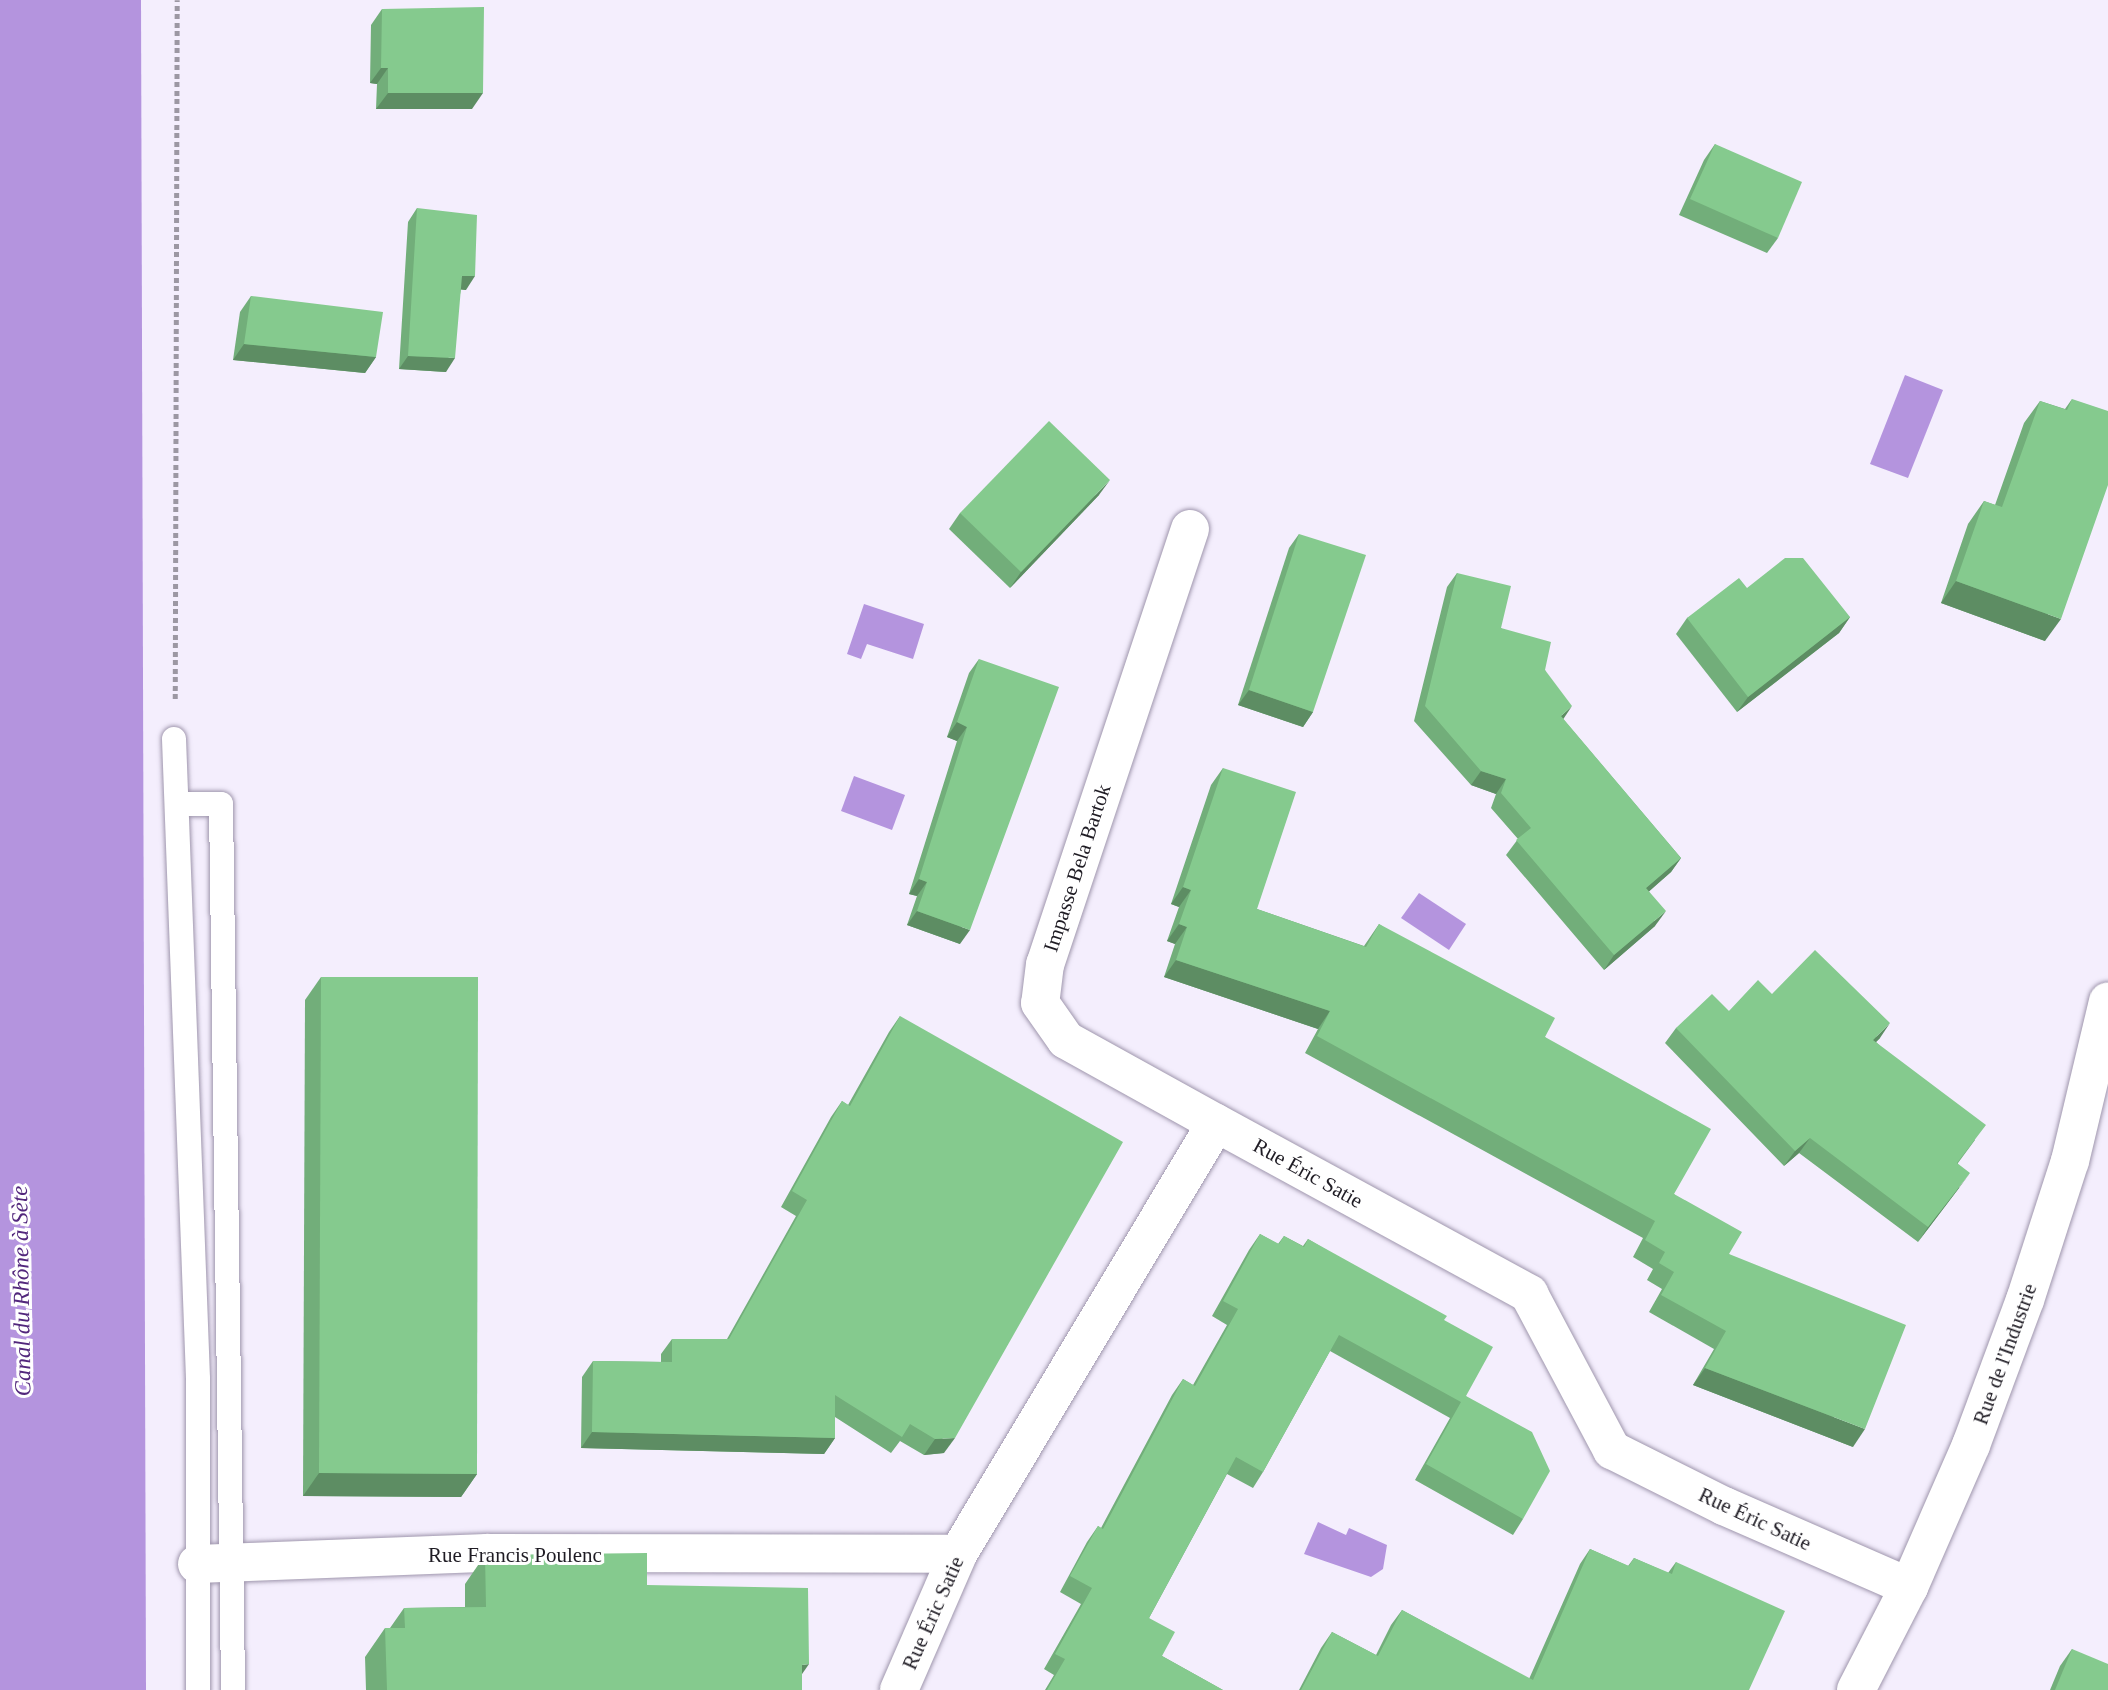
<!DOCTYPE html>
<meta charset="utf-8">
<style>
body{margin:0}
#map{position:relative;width:2108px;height:1690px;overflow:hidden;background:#f4eefd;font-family:"Times New Roman",serif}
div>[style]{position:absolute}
.water>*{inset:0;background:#b494de}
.path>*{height:4.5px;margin-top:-2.25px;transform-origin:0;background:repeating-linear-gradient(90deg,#9c97a3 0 5px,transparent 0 8.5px)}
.roads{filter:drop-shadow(0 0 2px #9f96ad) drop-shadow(0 0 2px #9f96ad)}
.service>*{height:24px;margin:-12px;padding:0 12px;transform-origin:12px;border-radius:12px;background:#fff}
.minor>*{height:38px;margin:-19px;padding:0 19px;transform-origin:19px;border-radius:19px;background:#fff}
.wall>*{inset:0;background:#72ae7a}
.shaded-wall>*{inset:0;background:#5d8d63}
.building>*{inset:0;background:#85ca8e}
span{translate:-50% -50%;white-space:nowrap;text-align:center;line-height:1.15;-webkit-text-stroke:6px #fff;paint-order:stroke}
.street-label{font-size:21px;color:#1f1c24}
.water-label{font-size:23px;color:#52277c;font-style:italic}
</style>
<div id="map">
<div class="water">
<i style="clip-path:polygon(0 0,141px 0,146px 1690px,0 1690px)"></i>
<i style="clip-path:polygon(1905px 375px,1943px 390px,1908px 478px,1870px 464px)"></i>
<i style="clip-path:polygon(864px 604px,924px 624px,913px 659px,867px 644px,861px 659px,847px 654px)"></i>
<i style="clip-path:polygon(854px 776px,905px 795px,892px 830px,841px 811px)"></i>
<i style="clip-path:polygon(1419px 893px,1466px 924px,1449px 950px,1401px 918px)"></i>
<i style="clip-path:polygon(1318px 1522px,1346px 1535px,1349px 1528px,1387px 1545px,1383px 1569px,1371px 1577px,1304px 1554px)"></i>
</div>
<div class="path">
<i style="left:175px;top:699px;width:699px;rotate:-89.84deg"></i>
</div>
<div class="roads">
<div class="service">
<i style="left:174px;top:739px;width:640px;rotate:87.85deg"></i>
<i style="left:198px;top:1379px;width:311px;rotate:90deg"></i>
<i style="left:177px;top:804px;width:44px"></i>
<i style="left:221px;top:804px;width:886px;rotate:89.22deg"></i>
</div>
<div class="minor">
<i style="left:1190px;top:529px;width:459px;rotate:108.4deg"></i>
<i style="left:1045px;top:964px;width:39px;rotate:97deg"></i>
<i style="left:1040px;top:1003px;width:45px;rotate:54.9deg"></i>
<i style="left:1066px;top:1040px;width:171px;rotate:29deg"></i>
<i style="left:197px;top:1564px;width:290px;rotate:-2.2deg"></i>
<i style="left:487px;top:1553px;width:471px;rotate:0.1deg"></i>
<i style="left:899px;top:1690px;width:148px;rotate:-66.5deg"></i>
<i style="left:958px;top:1554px;width:502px;rotate:-59.09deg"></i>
<i style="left:1216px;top:1123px;width:357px;rotate:28.6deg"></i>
<i style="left:1529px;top:1294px;width:177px;rotate:62deg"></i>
<i style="left:1612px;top:1450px;width:125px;rotate:26.6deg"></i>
<i style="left:1724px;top:1506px;width:202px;rotate:23.6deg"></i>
<i style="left:1856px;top:1690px;width:116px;rotate:-62.8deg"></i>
<i style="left:1909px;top:1587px;width:155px;rotate:-66.4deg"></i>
<i style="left:1971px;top:1445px;width:155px;rotate:-69.6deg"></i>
<i style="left:2025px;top:1300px;width:146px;rotate:-72.1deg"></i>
<i style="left:2070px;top:1161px;width:164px;rotate:-76.6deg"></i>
</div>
</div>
<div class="wall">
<i style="clip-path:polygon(382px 9px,472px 109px,376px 109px,377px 84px,370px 83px,371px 25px)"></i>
<i style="clip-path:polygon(1715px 144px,1778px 238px,1767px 253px,1679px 215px,1704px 160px)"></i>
<i style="clip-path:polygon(417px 208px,466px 290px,461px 289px,446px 372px,399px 369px,408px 222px)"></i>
<i style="clip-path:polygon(251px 296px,376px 357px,365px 373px,233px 360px,240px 312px)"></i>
<i style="clip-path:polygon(2072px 399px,2045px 641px,1941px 603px,1968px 524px,1984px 501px,1995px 505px,2024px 423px,2040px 401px,2065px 409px)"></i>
<i style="clip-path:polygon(1099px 495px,1010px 588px,949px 529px,960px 513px)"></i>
<i style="clip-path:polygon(1299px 534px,1313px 712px,1303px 727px,1238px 705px,1289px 548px)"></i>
<i style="clip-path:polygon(1457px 573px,1501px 628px,1545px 670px,1563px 719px,1681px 858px,1671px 872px,1649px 891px,1655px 926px,1604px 970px,1506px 855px,1518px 839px,1491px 808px,1496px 794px,1471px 785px,1414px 721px,1447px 587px)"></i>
<i style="clip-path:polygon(1747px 588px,1850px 617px,1839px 633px,1737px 712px,1676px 634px,1687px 618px)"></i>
<i style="clip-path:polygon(979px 659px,960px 944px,907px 925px,917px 896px,909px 894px,957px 741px,947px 737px,969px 673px)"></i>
<i style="clip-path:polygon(1223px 768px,1257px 909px,1364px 946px,1379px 924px,1545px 1037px,1674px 1194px,1729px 1254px,1853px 1447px,1693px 1385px,1714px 1349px,1649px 1312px,1662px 1289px,1647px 1280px,1653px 1269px,1633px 1257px,1643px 1238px,1305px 1053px,1318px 1029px,1164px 977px,1175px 944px,1167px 941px,1179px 907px,1171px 904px,1211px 785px)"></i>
<i style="clip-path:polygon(321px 977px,477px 1474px,461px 1497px,303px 1496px,305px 1000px)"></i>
<i style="clip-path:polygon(1772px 994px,1880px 1038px,1876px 1042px,1975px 1140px,1958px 1163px,1959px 1188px,1918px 1242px,1799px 1153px,1784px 1166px,1665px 1043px,1676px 1028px,1729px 1011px)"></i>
<i style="clip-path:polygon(900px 1016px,944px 1453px,924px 1455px,900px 1441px,891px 1453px,835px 1417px,835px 1438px,824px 1454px,581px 1448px,582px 1377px,593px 1361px,661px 1362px,661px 1354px,672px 1339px,727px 1339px,796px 1216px,781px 1207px,831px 1117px,842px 1101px,848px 1105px,889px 1032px)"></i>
<i style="clip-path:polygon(1260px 1234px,1278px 1244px,1284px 1236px,1303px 1246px,1308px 1239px,1444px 1320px,1466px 1396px,1523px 1519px,1513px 1535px,1415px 1480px,1450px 1418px,1330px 1351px,1263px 1472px,1253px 1488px,1227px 1474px,1149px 1618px,1162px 1656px,1223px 1690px,1045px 1690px,1054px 1675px,1044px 1669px,1081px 1604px,1060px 1592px,1087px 1542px,1098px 1526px,1101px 1528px,1172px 1395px,1183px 1379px,1193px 1385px,1227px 1325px,1212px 1316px,1249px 1250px)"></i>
<i style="clip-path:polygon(1590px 1549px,1628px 1566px,1634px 1558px,1668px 1573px,1676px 1562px,1749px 1690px,1299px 1690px,1321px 1648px,1332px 1632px,1376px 1655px,1391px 1625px,1402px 1610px,1529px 1679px,1580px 1564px)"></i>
<i style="clip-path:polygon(485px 1555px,647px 1585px,802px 1675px,802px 1690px,366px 1690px,365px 1657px,385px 1628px,390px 1628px,404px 1608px,465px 1607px,465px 1584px)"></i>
<i style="clip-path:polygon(2072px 1649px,2108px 1690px,2050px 1690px,2060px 1666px)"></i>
</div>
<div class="shaded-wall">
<i style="clip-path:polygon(381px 68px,388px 68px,377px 84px,370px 83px)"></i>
<i style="clip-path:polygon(388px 93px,483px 93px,472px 109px,376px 109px)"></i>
<i style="clip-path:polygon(462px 276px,475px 276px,466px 290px,453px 289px)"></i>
<i style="clip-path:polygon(244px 344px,376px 357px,365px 373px,233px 360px)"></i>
<i style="clip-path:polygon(408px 356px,455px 358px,446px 372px,399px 369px)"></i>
<i style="clip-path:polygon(1110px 480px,1099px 495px,1010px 588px,1021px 572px)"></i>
<i style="clip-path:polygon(1956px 581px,2061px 619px,2045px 641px,1941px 603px)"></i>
<i style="clip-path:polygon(1850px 617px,1839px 633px,1737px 712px,1748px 697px)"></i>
<i style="clip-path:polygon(1249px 690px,1313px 712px,1303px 727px,1238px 705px)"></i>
<i style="clip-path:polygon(1572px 706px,1562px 721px,1561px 716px)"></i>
<i style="clip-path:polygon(957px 722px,967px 727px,957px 741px,947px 737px)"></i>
<i style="clip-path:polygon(1481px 771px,1506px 779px,1496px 794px,1471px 785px)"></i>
<i style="clip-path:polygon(1681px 858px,1671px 872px,1636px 903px,1646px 888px)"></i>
<i style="clip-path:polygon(919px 879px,927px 882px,917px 896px,909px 894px)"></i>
<i style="clip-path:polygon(1183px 887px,1191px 890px,1179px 907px,1171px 904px)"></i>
<i style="clip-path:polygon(917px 911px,970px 930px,960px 944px,907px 925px)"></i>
<i style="clip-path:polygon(1666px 911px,1655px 926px,1604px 970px,1614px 955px)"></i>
<i style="clip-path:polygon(1179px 924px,1187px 927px,1175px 944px,1167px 941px)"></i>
<i style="clip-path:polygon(1176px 960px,1330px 1011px,1318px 1029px,1164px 977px)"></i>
<i style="clip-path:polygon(1890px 1023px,1880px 1038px,1863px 1055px,1873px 1040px)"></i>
<i style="clip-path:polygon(1810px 1138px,1799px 1153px,1784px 1166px,1795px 1151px)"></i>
<i style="clip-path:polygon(1970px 1173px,1959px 1188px,1918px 1242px,1928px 1227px)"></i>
<i style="clip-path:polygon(1705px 1368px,1865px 1429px,1853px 1447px,1693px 1385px)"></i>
<i style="clip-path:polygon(592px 1432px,835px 1438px,824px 1454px,581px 1448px)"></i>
<i style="clip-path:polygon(955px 1438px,944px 1453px,924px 1455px,935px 1439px)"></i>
<i style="clip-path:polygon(319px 1473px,477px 1474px,461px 1497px,303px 1496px)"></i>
<i style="clip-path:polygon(809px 1664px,791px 1690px,802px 1665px)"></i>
</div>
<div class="building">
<i style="clip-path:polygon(484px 7px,483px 93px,388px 93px,388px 68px,381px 68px,382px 9px)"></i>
<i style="clip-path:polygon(1715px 144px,1802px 182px,1778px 238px,1690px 199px)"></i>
<i style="clip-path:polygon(417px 208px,477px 215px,475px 276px,462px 276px,455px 358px,408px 356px)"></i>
<i style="clip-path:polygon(251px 296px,383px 312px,376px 357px,244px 344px)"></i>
<i style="clip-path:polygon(2072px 399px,2108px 411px,2108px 485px,2061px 619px,1956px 581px,1984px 501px,2002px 507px,2040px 401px,2067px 410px)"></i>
<i style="clip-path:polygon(1049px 421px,1110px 480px,1021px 572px,960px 513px)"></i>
<i style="clip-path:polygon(1299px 534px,1366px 555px,1313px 712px,1249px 690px)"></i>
<i style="clip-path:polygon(1785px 558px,1803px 558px,1850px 617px,1748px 697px,1687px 618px,1739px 578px,1747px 588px)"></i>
<i style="clip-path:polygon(1457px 573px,1511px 586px,1501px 628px,1551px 642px,1545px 670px,1572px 706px,1561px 716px,1681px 858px,1646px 888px,1666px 911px,1614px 955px,1516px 840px,1531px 828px,1501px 793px,1506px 779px,1481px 771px,1425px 706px)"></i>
<i style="clip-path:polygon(979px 659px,1059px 687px,970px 930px,917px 911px,927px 882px,919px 879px,967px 727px,957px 722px)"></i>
<i style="clip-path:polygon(1223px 768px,1296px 792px,1257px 909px,1366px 947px,1379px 924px,1555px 1018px,1545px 1037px,1711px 1129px,1674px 1194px,1742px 1232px,1729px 1254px,1906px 1325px,1865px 1429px,1705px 1368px,1726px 1331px,1661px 1295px,1674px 1272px,1659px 1263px,1665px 1252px,1645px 1240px,1655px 1221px,1317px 1036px,1330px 1011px,1176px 960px,1187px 927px,1179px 924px,1191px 890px,1183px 887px)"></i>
<i style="clip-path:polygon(1815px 950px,1890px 1023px,1873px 1040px,1986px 1125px,1957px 1163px,1970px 1173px,1928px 1227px,1810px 1138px,1795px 1151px,1676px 1028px,1712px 994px,1729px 1011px,1758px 980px,1772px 994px)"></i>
<i style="clip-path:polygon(321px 977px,478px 977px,477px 1474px,319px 1473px)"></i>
<i style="clip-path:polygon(900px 1016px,1123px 1142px,955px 1438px,935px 1439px,910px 1424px,902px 1437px,835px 1395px,835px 1438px,592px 1432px,593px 1361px,672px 1362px,672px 1339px,729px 1339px,807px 1200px,792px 1191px,842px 1101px,850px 1106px)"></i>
<i style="clip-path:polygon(1260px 1234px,1279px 1244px,1284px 1236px,1304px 1247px,1308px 1239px,1447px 1316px,1444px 1320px,1493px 1347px,1466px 1396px,1532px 1432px,1550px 1471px,1523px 1519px,1426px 1464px,1461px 1402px,1339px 1335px,1263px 1472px,1236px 1457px,1149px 1618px,1175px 1632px,1162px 1656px,1223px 1690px,1047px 1690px,1065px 1659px,1055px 1654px,1092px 1588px,1070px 1576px,1098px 1526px,1103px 1529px,1183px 1379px,1195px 1386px,1238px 1309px,1223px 1301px)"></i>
<i style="clip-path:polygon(1590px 1549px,1629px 1566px,1634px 1558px,1672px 1574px,1676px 1562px,1785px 1611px,1749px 1690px,1301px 1690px,1332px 1632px,1378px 1656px,1402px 1610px,1533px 1680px)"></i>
<i style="clip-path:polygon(647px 1553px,647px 1585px,808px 1588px,809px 1664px,802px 1665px,802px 1690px,387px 1690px,385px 1628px,405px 1628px,404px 1608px,486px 1607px,485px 1555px)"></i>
<i style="clip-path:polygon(2072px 1649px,2108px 1664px,2108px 1690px,2055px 1690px)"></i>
</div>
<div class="street-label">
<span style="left:1077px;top:868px;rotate:-72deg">Impasse Bela Bartok</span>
<span style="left:1308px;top:1173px;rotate:29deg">Rue Éric Satie</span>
<span style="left:2005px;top:1354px;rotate:-70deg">Rue de l'Industrie</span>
<span style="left:1755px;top:1519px;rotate:25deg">Rue Éric Satie</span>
<span style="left:515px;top:1555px">Rue Francis Poulenc</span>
<span style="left:933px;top:1613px;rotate:-66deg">Rue Éric Satie</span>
</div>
<div class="water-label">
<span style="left:22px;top:1291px;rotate:-91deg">Canal du Rhône à Sète</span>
</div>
</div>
